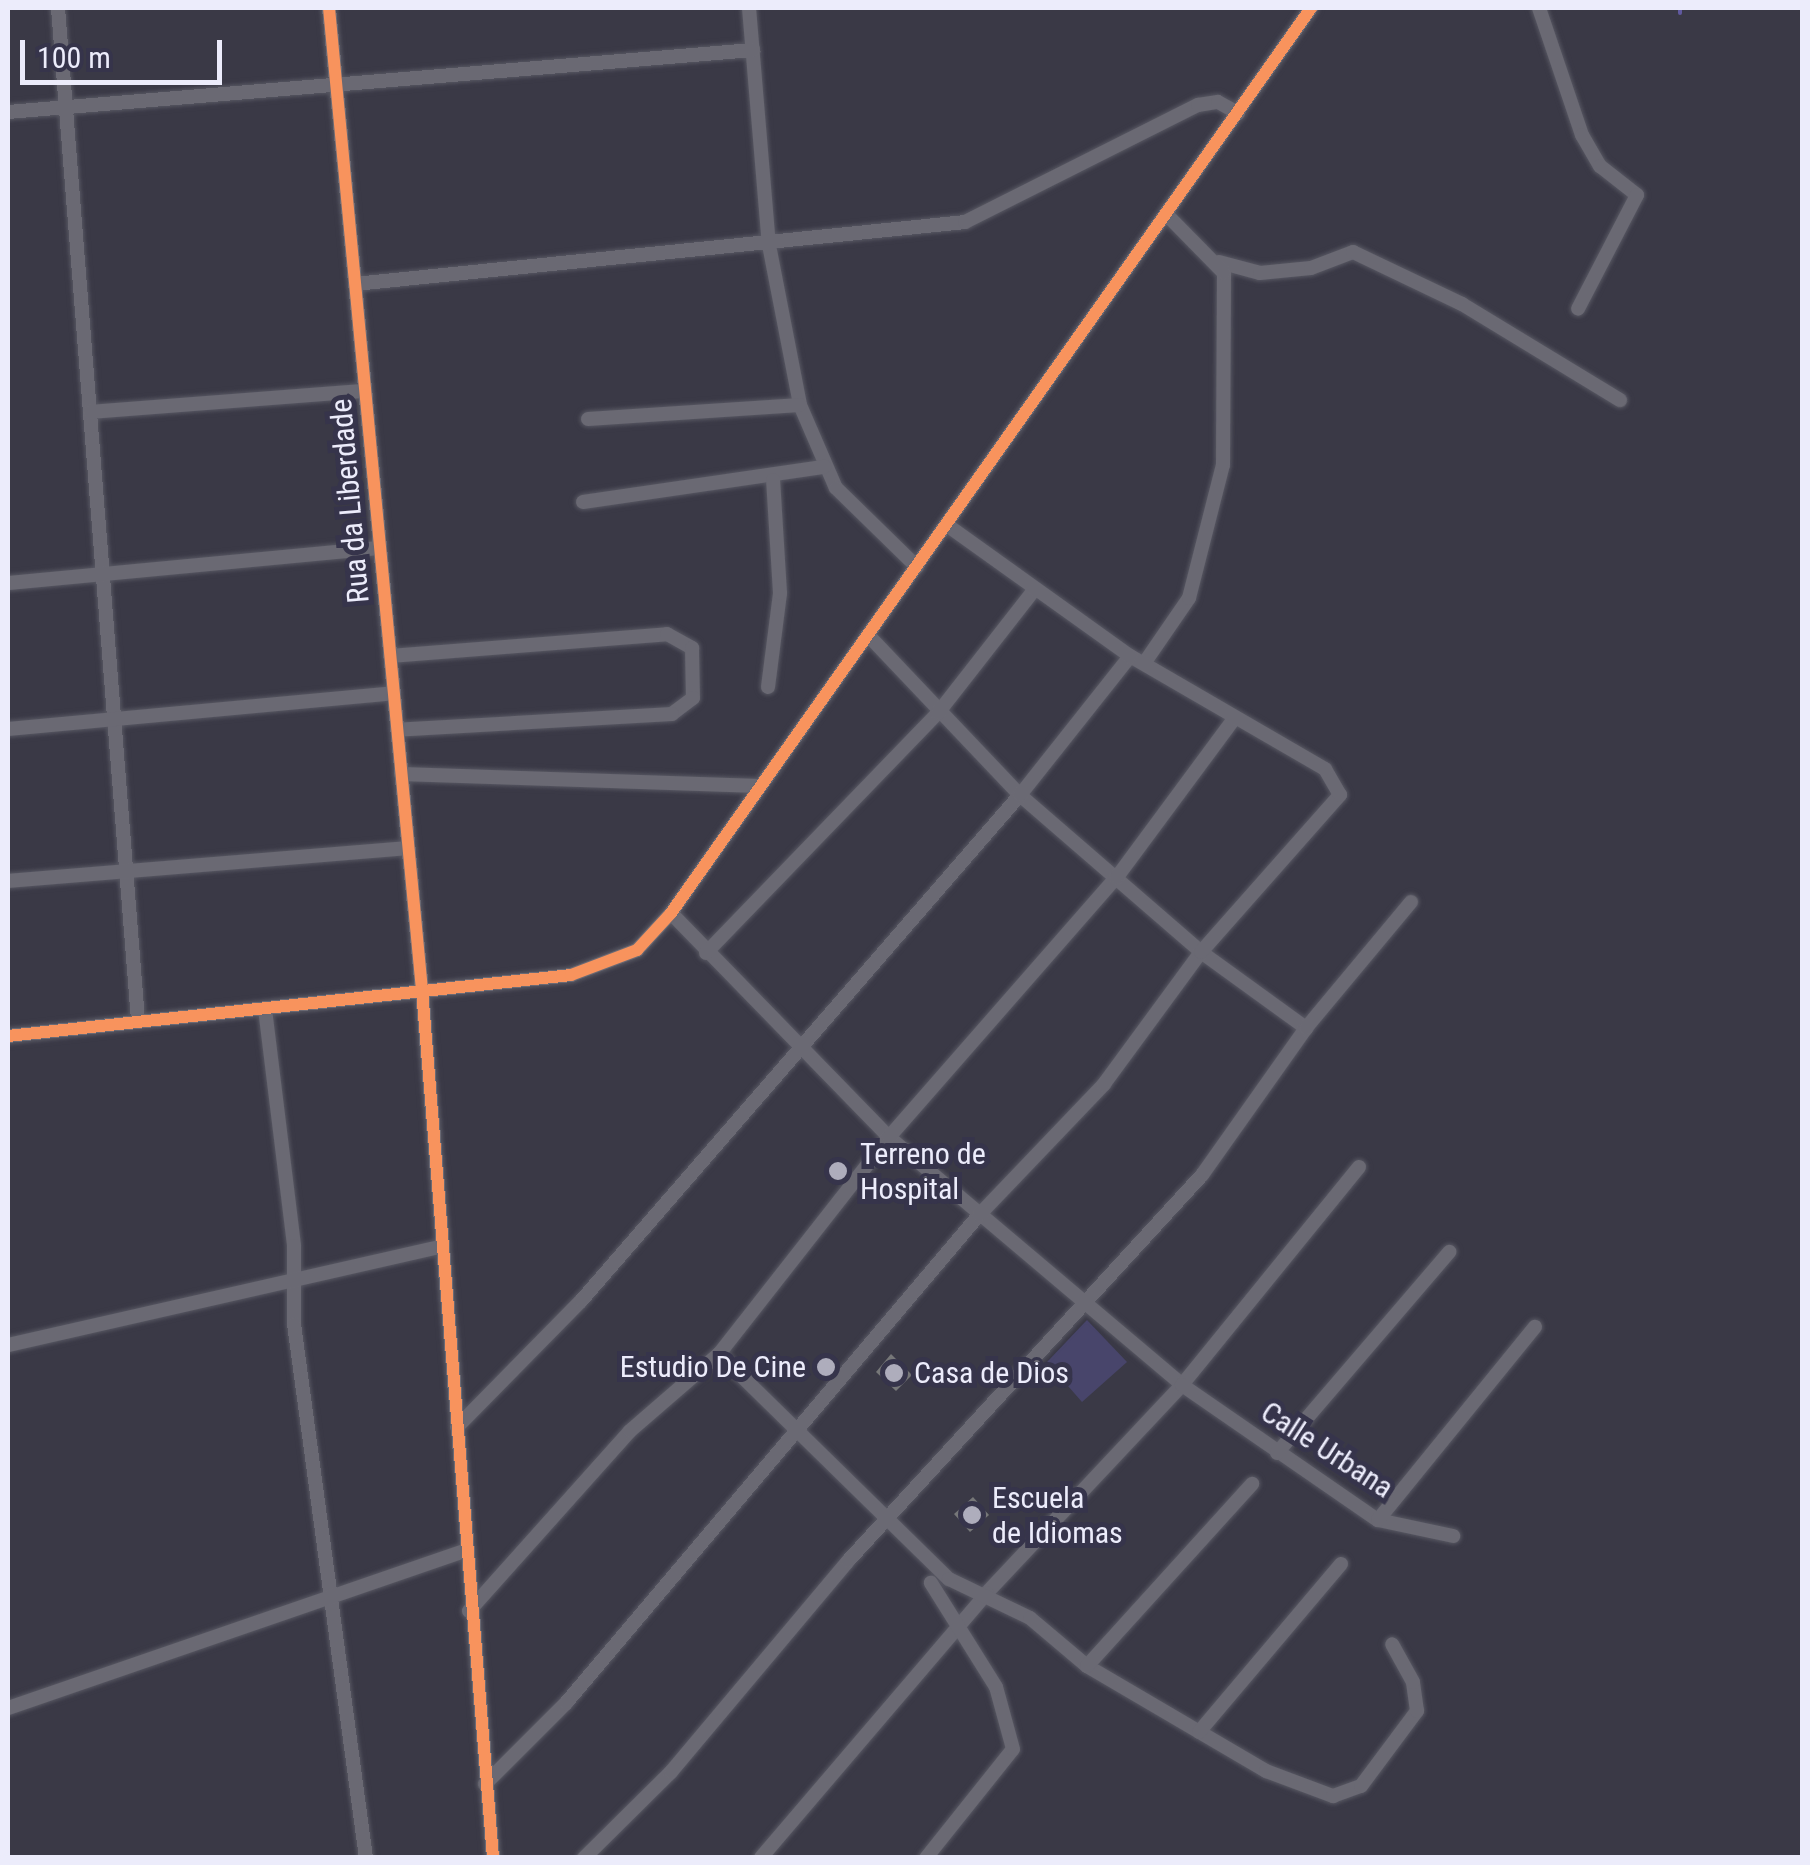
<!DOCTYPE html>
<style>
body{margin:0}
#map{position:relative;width:1810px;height:1865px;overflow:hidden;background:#3a3946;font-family:"Roboto Condensed",sans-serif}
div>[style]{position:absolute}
.green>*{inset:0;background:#48456b}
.stream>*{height:4px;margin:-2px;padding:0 2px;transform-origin:2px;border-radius:2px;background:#60599f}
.building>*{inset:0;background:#767778}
.roads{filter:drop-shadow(0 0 2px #575762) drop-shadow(0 0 2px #575762)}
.minor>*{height:14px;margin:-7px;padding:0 7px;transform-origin:7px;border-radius:7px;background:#6a6973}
.cycleway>*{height:12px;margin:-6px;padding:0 6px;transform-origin:6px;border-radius:6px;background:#f8935d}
.dots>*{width:28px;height:28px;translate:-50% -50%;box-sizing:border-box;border:5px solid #36344b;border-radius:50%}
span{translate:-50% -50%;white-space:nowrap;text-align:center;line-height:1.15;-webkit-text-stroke:10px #36344b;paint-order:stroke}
.street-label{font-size:30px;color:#ececfb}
.poi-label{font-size:30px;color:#ececfb}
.left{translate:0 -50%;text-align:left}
.right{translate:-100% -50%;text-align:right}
.frame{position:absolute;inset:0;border:10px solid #ececfb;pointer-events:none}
.scale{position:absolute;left:20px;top:40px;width:202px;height:45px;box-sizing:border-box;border:5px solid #ececfb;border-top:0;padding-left:12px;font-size:30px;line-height:35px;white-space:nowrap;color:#ececfb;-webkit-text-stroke:8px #36344b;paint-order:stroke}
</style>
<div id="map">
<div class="green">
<i style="clip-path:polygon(1087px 1320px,1127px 1362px,1082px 1402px,1047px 1362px)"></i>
</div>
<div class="stream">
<i style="left:1680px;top:13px;width:5px;rotate:-90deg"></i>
</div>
<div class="building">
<i style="clip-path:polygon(891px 1354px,912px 1375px,896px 1391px,876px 1372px)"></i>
<i style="clip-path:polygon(973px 1497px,989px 1515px,970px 1532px,954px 1514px)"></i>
</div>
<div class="roads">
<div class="minor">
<i style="left:58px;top:8px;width:1016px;rotate:85.48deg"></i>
<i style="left:329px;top:8px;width:986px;rotate:84.59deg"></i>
<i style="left:422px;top:990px;width:871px;rotate:85.32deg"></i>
<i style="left:749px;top:8px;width:238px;rotate:85.2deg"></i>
<i style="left:769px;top:245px;width:163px;rotate:79deg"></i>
<i style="left:800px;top:405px;width:90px;rotate:66.6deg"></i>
<i style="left:836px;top:488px;width:113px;rotate:44.3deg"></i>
<i style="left:1539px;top:8px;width:134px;rotate:71.3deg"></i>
<i style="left:1582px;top:135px;width:36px;rotate:60deg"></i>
<i style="left:1600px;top:166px;width:47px;rotate:38.1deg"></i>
<i style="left:1637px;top:195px;width:128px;rotate:117.4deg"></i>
<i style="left:8px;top:112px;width:748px;rotate:-4.76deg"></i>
<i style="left:1219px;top:262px;width:42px;rotate:15deg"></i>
<i style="left:1260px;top:273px;width:51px;rotate:-5.6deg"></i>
<i style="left:1311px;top:268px;width:45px;rotate:-20.9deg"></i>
<i style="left:1353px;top:252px;width:121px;rotate:25.5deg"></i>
<i style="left:1462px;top:304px;width:185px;rotate:31.3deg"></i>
<i style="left:355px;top:284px;width:613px;rotate:-5.8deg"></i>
<i style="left:965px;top:222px;width:261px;rotate:-26.7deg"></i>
<i style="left:1198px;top:105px;width:20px;rotate:-9deg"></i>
<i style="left:1218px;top:102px;width:23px;rotate:29deg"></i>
<i style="left:90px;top:412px;width:276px;rotate:-4.4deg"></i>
<i style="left:588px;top:419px;width:212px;rotate:-3.8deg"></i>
<i style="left:583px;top:502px;width:244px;rotate:-8.3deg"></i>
<i style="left:8px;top:583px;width:373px;rotate:-5.4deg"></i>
<i style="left:868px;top:635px;width:221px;rotate:46.5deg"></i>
<i style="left:1020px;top:795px;width:240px;rotate:40.9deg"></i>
<i style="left:1201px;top:952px;width:130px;rotate:35.9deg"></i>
<i style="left:390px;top:656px;width:278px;rotate:-4.5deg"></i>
<i style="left:667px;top:634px;width:29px;rotate:29deg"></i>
<i style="left:692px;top:648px;width:50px;rotate:88.9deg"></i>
<i style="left:693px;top:698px;width:26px;rotate:143deg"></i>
<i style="left:672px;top:714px;width:275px;rotate:176.7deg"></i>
<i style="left:1145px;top:662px;width:78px;rotate:-55.5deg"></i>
<i style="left:1189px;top:598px;width:137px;rotate:-75.7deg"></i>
<i style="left:1223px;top:465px;width:192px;rotate:-89.7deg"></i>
<i style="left:1224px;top:273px;width:80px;rotate:-134.5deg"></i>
<i style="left:768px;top:687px;width:95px;rotate:-82.7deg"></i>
<i style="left:780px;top:593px;width:113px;rotate:-93.5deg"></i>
<i style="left:8px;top:729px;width:387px;rotate:-5.3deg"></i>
<i style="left:401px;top:774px;width:359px;rotate:1.9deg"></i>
<i style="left:8px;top:881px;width:401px;rotate:-4.7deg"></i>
<i style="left:671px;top:913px;width:313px;rotate:45.8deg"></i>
<i style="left:889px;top:1137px;width:384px;rotate:40.2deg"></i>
<i style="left:1182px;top:1385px;width:285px;rotate:133.2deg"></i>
<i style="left:987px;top:1593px;width:348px;rotate:130.5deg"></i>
<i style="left:706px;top:953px;width:334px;rotate:-46deg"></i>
<i style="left:938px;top:713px;width:157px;rotate:-52deg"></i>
<i style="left:265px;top:1009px;width:239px;rotate:83deg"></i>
<i style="left:294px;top:1246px;width:78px;rotate:90deg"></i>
<i style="left:294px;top:1324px;width:539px;rotate:82.32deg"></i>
<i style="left:8px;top:1036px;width:566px;rotate:-6.18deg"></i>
<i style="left:571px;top:975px;width:71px;rotate:-20.7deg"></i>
<i style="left:637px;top:950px;width:50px;rotate:-47.4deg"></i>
<i style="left:671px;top:913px;width:1108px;rotate:-54.73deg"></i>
<i style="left:1359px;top:1167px;width:281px;rotate:129.1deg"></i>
<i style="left:1182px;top:1385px;width:238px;rotate:34.6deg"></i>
<i style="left:1378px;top:1520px;width:77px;rotate:12deg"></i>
<i style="left:8px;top:1345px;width:442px;rotate:-12.8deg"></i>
<i style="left:719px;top:1354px;width:322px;rotate:44.4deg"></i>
<i style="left:949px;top:1579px;width:90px;rotate:25.7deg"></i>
<i style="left:1030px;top:1618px;width:75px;rotate:40.1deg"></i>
<i style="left:1087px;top:1666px;width:208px;rotate:30.4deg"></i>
<i style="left:1266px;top:1771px;width:72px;rotate:20.5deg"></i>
<i style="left:1333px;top:1796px;width:30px;rotate:-20deg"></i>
<i style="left:1361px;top:1786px;width:94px;rotate:-53.3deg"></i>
<i style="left:1417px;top:1711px;width:29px;rotate:-98deg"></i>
<i style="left:1413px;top:1682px;width:43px;rotate:-118.9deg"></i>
<i style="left:457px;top:1427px;width:177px;rotate:-45.5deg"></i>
<i style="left:581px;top:1301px;width:670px;rotate:-49.06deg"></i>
<i style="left:1020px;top:795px;width:177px;rotate:-51.6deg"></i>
<i style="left:1277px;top:1453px;width:265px;rotate:-49.4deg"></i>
<i style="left:1378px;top:1520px;width:249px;rotate:-50.9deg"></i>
<i style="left:469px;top:1611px;width:241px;rotate:-48.2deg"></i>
<i style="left:630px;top:1431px;width:118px;rotate:-40.9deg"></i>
<i style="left:719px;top:1354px;width:276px;rotate:-51.9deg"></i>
<i style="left:889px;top:1137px;width:346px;rotate:-48.8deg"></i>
<i style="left:1117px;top:877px;width:197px;rotate:-53.5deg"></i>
<i style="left:1087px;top:1666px;width:246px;rotate:-47.8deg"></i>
<i style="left:8px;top:1708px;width:482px;rotate:-19deg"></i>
<i style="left:1199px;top:1732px;width:220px;rotate:-49.8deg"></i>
<i style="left:485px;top:1784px;width:115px;rotate:-45deg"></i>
<i style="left:566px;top:1703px;width:639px;rotate:-49.76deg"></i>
<i style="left:979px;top:1215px;width:181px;rotate:-46.3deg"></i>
<i style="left:1104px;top:1084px;width:164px;rotate:-53.7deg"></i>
<i style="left:1201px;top:952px;width:210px;rotate:-48.5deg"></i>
<i style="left:1340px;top:795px;width:30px;rotate:-120deg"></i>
<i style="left:1325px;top:769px;width:225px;rotate:-149.9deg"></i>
<i style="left:1130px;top:656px;width:225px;rotate:-144.4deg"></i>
<i style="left:584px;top:1858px;width:122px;rotate:-44.7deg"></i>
<i style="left:671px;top:1772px;width:275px;rotate:-50deg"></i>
<i style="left:848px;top:1561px;width:524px;rotate:-47.48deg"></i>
<i style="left:1202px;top:1175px;width:180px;rotate:-54.7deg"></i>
<i style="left:1306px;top:1028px;width:164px;rotate:-50.2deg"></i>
<i style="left:926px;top:1858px;width:139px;rotate:-51.4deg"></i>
<i style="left:1013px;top:1749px;width:64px;rotate:-105.3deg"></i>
<i style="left:996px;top:1687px;width:123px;rotate:-122deg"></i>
</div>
</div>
<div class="cycleway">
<i style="left:329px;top:8px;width:986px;rotate:84.59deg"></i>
<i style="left:422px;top:990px;width:871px;rotate:85.32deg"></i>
<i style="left:8px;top:1036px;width:566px;rotate:-6.18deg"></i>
<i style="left:571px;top:975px;width:71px;rotate:-20.7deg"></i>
<i style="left:637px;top:950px;width:50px;rotate:-47.4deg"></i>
<i style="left:671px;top:913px;width:1108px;rotate:-54.73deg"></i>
</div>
<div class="dots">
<i style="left:838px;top:1171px;background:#aeadbc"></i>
<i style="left:826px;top:1367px;background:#aeadbc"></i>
<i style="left:894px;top:1373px;background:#aeadbc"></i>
<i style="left:972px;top:1515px;background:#aeadbc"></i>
</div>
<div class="street-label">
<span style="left:350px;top:501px;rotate:-95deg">Rua da Liberdade</span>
<span style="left:1327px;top:1450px;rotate:33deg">Calle Urbana</span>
</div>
<div class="poi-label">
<span class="left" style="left:860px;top:1171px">Terreno de<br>Hospital</span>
<span class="right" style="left:806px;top:1367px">Estudio De Cine</span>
<span class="left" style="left:914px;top:1373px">Casa de Dios</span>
<span class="left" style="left:992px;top:1515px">Escuela<br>de Idiomas</span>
</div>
<div class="frame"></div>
<div class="scale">100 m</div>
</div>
